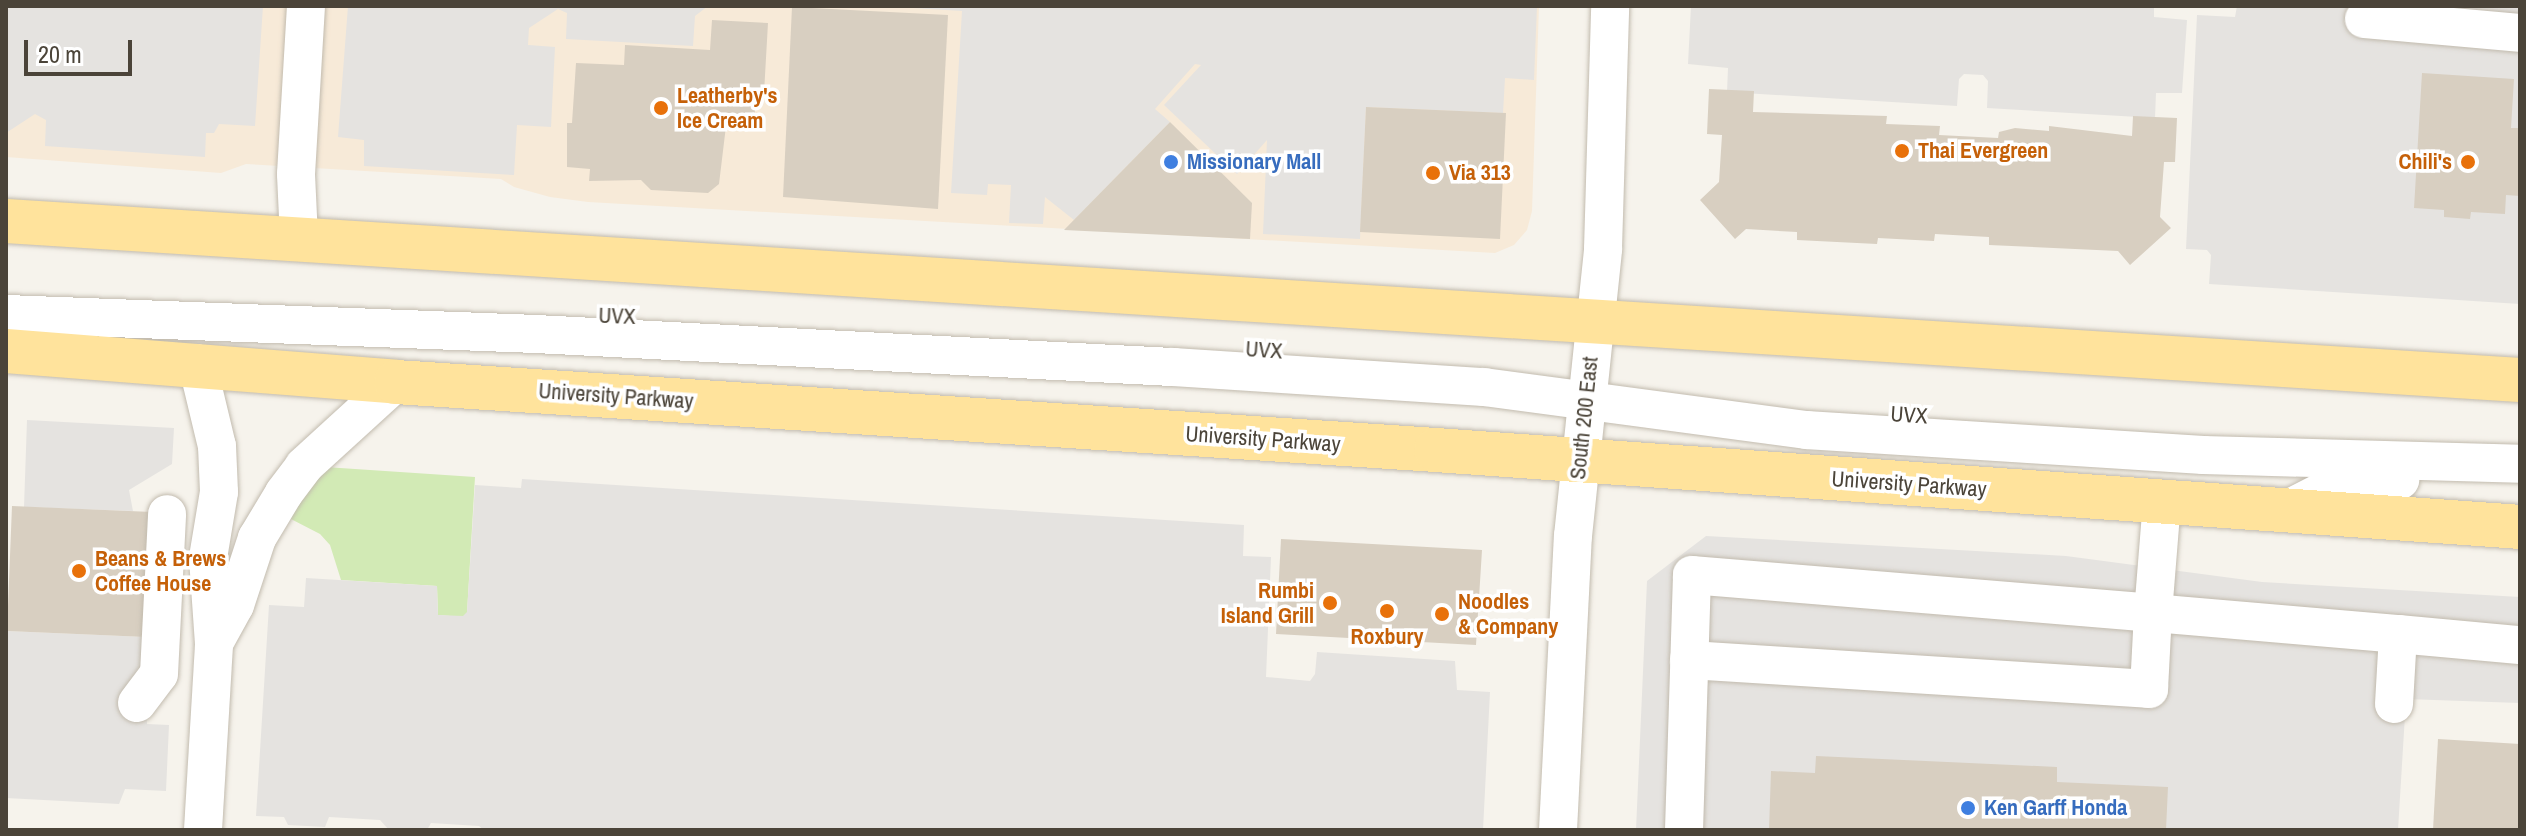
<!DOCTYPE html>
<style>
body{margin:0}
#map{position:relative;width:2526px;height:836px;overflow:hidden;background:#f6f3ec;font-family:"Archivo Narrow",sans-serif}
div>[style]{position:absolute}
.commercial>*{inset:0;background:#f7ead8}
.green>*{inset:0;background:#d2eab5}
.parking>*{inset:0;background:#e5e3e0}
.building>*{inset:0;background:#d8cfc1}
.roads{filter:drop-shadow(0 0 2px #c2bbae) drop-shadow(0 0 2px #c2bbae)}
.minor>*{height:38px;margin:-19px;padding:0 19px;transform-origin:19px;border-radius:19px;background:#fff}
.major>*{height:44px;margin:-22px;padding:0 22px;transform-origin:22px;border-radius:22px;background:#ffe39c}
.dots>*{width:22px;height:22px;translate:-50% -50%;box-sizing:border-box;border:4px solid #fff;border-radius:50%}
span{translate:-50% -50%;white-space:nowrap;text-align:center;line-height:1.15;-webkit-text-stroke:7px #fff;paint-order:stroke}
.food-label{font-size:22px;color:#c56008;font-weight:700}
.left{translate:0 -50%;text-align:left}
.right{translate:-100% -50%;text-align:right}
.shop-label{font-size:22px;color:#366cbe;font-weight:700}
.street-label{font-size:22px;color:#4b4439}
.frame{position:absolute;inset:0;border:8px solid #4b4439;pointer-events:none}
.scale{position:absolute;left:24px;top:40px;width:108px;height:36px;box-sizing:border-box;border:4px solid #4b4439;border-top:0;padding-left:10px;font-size:24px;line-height:28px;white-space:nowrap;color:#4b4439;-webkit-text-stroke:6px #fff;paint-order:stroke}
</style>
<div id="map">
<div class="commercial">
<i style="clip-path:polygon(6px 6px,1539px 6px,1532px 211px,1527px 230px,1514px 245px,1495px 253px,588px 202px,550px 197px,514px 187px,501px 179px,246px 164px,221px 173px,6px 157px)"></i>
</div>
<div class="green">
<i style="clip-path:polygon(325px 467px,475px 477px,467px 613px,463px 617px,438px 615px,437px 586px,341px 580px,330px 545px,320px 534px,287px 517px)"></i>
</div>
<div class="parking">
<i style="clip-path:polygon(6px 6px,263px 6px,255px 126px,219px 124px,214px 133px,206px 133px,205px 157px,45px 146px,46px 120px,35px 114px,6px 133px)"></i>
<i style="clip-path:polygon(348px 6px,708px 6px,695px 16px,693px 46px,566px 39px,567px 13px,558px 9px,529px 28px,528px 45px,555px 47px,551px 127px,517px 125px,514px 175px,364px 166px,364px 140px,338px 137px)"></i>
<i style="clip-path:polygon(881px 6px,1537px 6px,1534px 80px,1505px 78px,1503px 113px,1366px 107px,1360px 239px,1263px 234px,1267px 140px,1237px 174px,1164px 105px,1201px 65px,1195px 64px,1155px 109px,1170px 122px,1074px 220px,1045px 197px,1043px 224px,1009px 223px,1011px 185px,988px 184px,987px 195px,951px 193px,962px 11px)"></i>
<i style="clip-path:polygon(1691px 6px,2154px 6px,2154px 17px,2187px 20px,2182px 93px,2156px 93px,2155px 118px,1987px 108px,1988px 81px,1983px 75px,1964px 74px,1959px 79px,1957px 106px,1727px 92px,1728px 68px,1688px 64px)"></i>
<i style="clip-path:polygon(2237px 6px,2520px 6px,2520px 304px,2209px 284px,2211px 255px,2207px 250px,2186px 249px,2197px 15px,2235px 17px)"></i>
<i style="clip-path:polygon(27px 420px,174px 428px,172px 464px,129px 490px,133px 511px,24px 507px)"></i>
<i style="clip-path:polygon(522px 479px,1244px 525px,1243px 556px,1271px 557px,1266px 677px,1310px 681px,1315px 674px,1317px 652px,1455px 661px,1457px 690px,1490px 692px,1483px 830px,484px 830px,479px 826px,431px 823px,427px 830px,389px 830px,380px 820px,329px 817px,325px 827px,288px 825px,284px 817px,256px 816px,269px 605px,304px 607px,306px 578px,437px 586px,438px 615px,463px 616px,467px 612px,475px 485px,521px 488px)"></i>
<i style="clip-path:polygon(1706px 536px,2066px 556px,2262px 582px,2520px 597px,2520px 703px,2406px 699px,2398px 830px,1636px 830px,1647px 581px)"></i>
<i style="clip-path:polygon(6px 631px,146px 637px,147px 724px,169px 725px,166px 791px,125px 789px,119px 804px,6px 798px)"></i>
</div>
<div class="building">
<i style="clip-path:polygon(792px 7px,948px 15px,938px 209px,783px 197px)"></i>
<i style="clip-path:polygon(712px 20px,768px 23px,764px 93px,756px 93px,754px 127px,726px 126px,719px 184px,708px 193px,651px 190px,641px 180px,589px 181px,590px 169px,567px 167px,567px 123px,572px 123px,576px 63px,624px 65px,625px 45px,710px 50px)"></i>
<i style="clip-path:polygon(2422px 73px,2514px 79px,2511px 128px,2520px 128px,2520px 196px,2506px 195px,2505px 214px,2471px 212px,2470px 219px,2444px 217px,2444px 210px,2414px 208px)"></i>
<i style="clip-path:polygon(1709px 89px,1754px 91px,1753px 112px,1887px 116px,1886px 124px,1940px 126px,1939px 135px,1998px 138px,1999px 132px,2015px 128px,2049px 131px,2049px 126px,2132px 136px,2133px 116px,2177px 118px,2175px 162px,2164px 162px,2160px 217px,2171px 228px,2130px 265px,2118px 251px,1989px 245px,1989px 237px,1935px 234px,1934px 241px,1878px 238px,1877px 244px,1797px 240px,1797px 232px,1746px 229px,1735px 239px,1700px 200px,1719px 182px,1722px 135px,1707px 134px)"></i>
<i style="clip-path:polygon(1366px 107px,1506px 113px,1500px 239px,1360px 232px)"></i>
<i style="clip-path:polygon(1170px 122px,1252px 203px,1250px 239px,1064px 230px)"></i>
<i style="clip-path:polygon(12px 506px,152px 512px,146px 637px,7px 631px)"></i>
<i style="clip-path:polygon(1281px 539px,1482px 550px,1476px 645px,1276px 634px)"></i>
<i style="clip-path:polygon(2438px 739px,2520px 744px,2520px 830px,2433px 830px)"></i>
<i style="clip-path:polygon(1816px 756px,2057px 767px,2057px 782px,2168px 787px,2166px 830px,1769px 830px,1771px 771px,1815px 773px)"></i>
</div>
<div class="roads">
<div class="minor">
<i style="left:2364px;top:19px;width:157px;rotate:5.1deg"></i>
<i style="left:299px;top:238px;width:64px;rotate:-92.7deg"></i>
<i style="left:296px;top:174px;width:168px;rotate:-86.6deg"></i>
<i style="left:6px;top:314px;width:530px;rotate:2.16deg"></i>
<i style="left:536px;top:334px;width:638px;rotate:2.97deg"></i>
<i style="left:1173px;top:367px;width:312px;rotate:3.7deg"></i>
<i style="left:1484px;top:387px;width:325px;rotate:7.6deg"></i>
<i style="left:1806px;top:430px;width:398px;rotate:3.6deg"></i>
<i style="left:2203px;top:455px;width:317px;rotate:1.6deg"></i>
<i style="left:197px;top:363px;width:85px;rotate:76.5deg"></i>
<i style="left:217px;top:446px;width:46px;rotate:87.5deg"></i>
<i style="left:219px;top:492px;width:67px;rotate:99.5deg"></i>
<i style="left:208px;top:558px;width:85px;rotate:86deg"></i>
<i style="left:214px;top:643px;width:43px;rotate:-61.1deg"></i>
<i style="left:235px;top:605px;width:71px;rotate:-71.8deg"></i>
<i style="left:257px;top:538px;width:52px;rotate:-59deg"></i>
<i style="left:284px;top:493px;width:34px;rotate:-53deg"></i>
<i style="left:304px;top:466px;width:125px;rotate:-42.4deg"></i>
<i style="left:2288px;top:509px;width:42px;rotate:-27.2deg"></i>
<i style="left:2325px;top:490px;width:76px;rotate:-7.6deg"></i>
<i style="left:1689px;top:660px;width:461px;rotate:3.6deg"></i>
<i style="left:2149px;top:689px;width:76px;rotate:-87deg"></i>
<i style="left:2153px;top:613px;width:246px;rotate:4.9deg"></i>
<i style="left:137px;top:703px;width:36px;rotate:-53deg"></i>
<i style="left:159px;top:674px;width:160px;rotate:-87.1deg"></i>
<i style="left:2394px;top:704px;width:70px;rotate:-86.7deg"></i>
<i style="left:2398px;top:634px;width:122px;rotate:5.2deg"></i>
<i style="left:203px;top:830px;width:187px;rotate:-86.6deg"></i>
<i style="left:1558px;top:830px;width:294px;rotate:-87.1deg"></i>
<i style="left:1573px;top:536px;width:289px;rotate:-84deg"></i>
<i style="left:1603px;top:249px;width:243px;rotate:-88.3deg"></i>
<i style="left:1684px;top:830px;width:255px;rotate:-88.2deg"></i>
<i style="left:1692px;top:575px;width:463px;rotate:4.7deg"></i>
<i style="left:2153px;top:613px;width:112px;rotate:-85.4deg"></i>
</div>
<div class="major">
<i style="left:6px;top:221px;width:2519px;rotate:3.62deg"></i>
<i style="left:6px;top:351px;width:391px;rotate:4.5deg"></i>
<i style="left:396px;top:382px;width:1042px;rotate:3.74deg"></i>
<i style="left:1436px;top:450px;width:1087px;rotate:4.06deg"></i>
</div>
</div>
<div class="dots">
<i style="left:661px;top:108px;background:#e8710a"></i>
<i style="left:1902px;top:151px;background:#e8710a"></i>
<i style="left:1171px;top:162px;background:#3f7fe0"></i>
<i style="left:2468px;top:162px;background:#e8710a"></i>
<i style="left:1433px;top:173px;background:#e8710a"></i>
<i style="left:79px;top:571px;background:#e8710a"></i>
<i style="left:1330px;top:603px;background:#e8710a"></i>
<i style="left:1387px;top:611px;background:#e8710a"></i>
<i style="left:1442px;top:614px;background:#e8710a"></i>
<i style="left:1968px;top:808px;background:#3f7fe0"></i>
</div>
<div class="food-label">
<span class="left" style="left:677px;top:108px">Leatherby's<br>Ice Cream</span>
<span class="left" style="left:1918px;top:151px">Thai Evergreen</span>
<span class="right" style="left:2452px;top:162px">Chili's</span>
<span class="left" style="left:1449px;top:173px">Via 313</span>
<span class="left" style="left:95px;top:571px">Beans &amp; Brews<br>Coffee House</span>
<span class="right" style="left:1314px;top:603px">Rumbi<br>Island Grill</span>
<span class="left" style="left:1458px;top:614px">Noodles<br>&amp; Company</span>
<span style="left:1387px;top:637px">Roxbury</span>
</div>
<div class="shop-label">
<span class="left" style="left:1187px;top:162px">Missionary Mall</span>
<span class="left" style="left:1984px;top:808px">Ken Garff Honda</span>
</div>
<div class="street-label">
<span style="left:617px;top:316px;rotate:2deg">UVX</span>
<span style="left:1264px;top:350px;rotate:4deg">UVX</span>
<span style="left:616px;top:396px;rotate:4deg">University Parkway</span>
<span style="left:1909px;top:415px;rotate:4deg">UVX</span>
<span style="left:1584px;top:418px;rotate:-84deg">South 200 East</span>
<span style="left:1263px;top:439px;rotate:4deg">University Parkway</span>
<span style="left:1909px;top:484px;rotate:4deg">University Parkway</span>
</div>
<div class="frame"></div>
<div class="scale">20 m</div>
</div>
